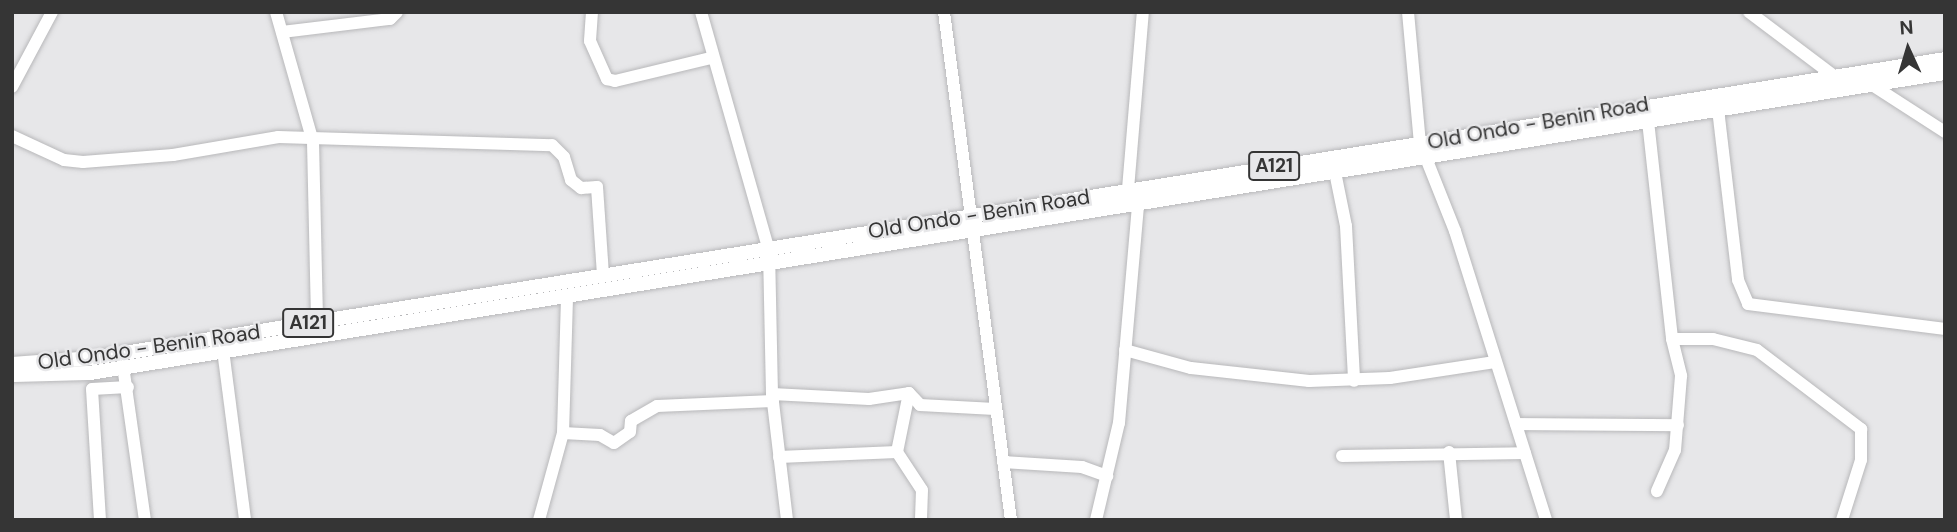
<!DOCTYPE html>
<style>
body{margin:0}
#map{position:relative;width:1957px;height:532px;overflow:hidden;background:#e7e7e9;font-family:"DM Sans",sans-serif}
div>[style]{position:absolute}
.roads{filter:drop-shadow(0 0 2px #b8b8ba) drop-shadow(0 0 2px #b8b8ba)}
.minor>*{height:12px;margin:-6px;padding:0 6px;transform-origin:6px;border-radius:6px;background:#fff}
.major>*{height:14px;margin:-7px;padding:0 7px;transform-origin:7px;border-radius:7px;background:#fff}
span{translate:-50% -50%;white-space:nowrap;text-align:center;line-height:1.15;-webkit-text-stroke:5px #e7e7e9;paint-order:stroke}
.shield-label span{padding:2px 5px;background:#e7e7e9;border:2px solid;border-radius:5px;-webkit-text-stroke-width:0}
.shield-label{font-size:19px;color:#353535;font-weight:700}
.street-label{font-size:21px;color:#353535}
.frame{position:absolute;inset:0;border:14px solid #353535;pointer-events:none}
.north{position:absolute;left:1873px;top:14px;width:70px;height:70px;-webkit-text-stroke:5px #e7e7e9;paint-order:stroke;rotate:356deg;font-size:19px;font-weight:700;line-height:28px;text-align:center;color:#353535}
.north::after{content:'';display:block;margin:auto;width:24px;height:32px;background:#353535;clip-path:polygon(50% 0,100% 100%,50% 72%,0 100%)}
</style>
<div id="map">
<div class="roads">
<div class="minor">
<i style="left:276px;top:12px;width:135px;rotate:74.1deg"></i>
<i style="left:313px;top:142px;width:180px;rotate:88.7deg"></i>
<i style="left:592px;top:12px;width:29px;rotate:94deg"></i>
<i style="left:590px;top:41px;width:42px;rotate:65.9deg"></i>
<i style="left:607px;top:79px;width:8px;rotate:14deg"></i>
<i style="left:615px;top:81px;width:99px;rotate:-13.5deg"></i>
<i style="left:701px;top:12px;width:248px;rotate:74.1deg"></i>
<i style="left:769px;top:251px;width:143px;rotate:88.8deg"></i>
<i style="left:772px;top:394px;width:127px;rotate:83.2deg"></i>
<i style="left:944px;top:12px;width:512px;rotate:82.49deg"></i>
<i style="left:1408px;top:12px;width:132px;rotate:84.8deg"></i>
<i style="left:1420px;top:143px;width:95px;rotate:68.3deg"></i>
<i style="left:1455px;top:231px;width:303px;rotate:72.5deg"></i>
<i style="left:1749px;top:12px;width:106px;rotate:37deg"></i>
<i style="left:282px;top:32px;width:109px;rotate:-6.9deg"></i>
<i style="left:390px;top:19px;width:10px;rotate:-45deg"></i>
<i style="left:1866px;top:81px;width:94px;rotate:32.8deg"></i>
<i style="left:12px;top:87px;width:85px;rotate:-61.9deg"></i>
<i style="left:1718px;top:109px;width:172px;rotate:83.3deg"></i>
<i style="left:1738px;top:280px;width:26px;rotate:67deg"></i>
<i style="left:1748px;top:304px;width:199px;rotate:7.2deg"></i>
<i style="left:1648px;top:121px;width:219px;rotate:83.7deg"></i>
<i style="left:1672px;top:339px;width:38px;rotate:76deg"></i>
<i style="left:1681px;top:376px;width:74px;rotate:94.6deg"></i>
<i style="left:1675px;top:450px;width:45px;rotate:113.7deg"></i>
<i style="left:12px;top:136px;width:57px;rotate:24.8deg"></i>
<i style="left:64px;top:160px;width:19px;rotate:6deg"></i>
<i style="left:83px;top:162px;width:90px;rotate:-4.4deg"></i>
<i style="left:173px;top:155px;width:107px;rotate:-9.7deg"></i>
<i style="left:278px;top:137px;width:274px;rotate:1.7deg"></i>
<i style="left:552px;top:145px;width:17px;rotate:45deg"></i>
<i style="left:564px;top:157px;width:24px;rotate:73deg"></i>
<i style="left:571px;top:180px;width:13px;rotate:39deg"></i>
<i style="left:581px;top:188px;width:16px;rotate:-4deg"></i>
<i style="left:597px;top:187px;width:88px;rotate:86.1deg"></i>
<i style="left:1335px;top:172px;width:55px;rotate:78.5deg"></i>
<i style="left:1346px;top:226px;width:155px;rotate:87deg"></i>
<i style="left:1128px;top:189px;width:178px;rotate:-85.2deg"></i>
<i style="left:1672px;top:339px;width:41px"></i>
<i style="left:1713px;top:339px;width:45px;rotate:14deg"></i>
<i style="left:1757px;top:350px;width:131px;rotate:37.2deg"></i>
<i style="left:1861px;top:429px;width:31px;rotate:90deg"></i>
<i style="left:1861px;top:460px;width:63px;rotate:107.6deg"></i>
<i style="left:223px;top:350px;width:171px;rotate:82.6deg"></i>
<i style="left:1125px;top:350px;width:68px;rotate:15.3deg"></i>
<i style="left:1191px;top:368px;width:119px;rotate:6.3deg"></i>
<i style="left:1309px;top:381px;width:81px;rotate:-2.1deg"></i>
<i style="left:1390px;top:378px;width:106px;rotate:-8.7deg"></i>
<i style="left:123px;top:366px;width:156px;rotate:81.9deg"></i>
<i style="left:909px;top:393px;width:60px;rotate:101.5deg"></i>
<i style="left:897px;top:452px;width:45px;rotate:56.7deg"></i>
<i style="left:922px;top:490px;width:30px;rotate:92deg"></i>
<i style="left:772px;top:394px;width:97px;rotate:3deg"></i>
<i style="left:869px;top:399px;width:40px;rotate:-8.5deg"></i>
<i style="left:909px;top:393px;width:16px;rotate:47deg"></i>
<i style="left:920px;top:405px;width:75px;rotate:3.1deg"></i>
<i style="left:1516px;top:424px;width:162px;rotate:0.4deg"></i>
<i style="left:563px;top:433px;width:37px;rotate:3deg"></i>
<i style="left:600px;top:435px;width:16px;rotate:30deg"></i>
<i style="left:614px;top:443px;width:19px;rotate:-35deg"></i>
<i style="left:630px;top:432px;width:11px;rotate:-85deg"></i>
<i style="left:631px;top:421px;width:30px;rotate:-30deg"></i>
<i style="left:657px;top:406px;width:116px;rotate:-2.5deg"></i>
<i style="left:1449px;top:452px;width:68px;rotate:84.1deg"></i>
<i style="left:1342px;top:456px;width:183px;rotate:-0.9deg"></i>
<i style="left:779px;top:457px;width:118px;rotate:-2.4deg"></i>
<i style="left:1003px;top:462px;width:79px;rotate:3.6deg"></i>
<i style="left:1082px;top:467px;width:27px;rotate:20deg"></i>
<i style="left:100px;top:520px;width:131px;rotate:-93.5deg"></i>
<i style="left:92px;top:389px;width:36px;rotate:-3deg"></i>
<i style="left:539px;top:520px;width:90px;rotate:-74.6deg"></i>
<i style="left:563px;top:433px;width:137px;rotate:-88.3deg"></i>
<i style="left:1096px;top:520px;width:100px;rotate:-76.7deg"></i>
<i style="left:1119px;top:423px;width:219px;rotate:-85deg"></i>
</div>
<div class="major">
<i style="left:12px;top:364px;width:81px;rotate:-4.2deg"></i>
<i style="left:93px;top:358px;width:1876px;rotate:-9.17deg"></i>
<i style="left:12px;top:375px;width:78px;rotate:-1.5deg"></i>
<i style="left:90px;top:373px;width:1879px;rotate:-9.19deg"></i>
</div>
</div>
<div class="shield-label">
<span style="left:1274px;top:166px">A121</span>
<span style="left:308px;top:323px">A121</span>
</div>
<div class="street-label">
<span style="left:1538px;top:123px;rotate:-10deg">Old Ondo - Benin Road</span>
<span style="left:979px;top:214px;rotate:-9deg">Old Ondo - Benin Road</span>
<span style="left:149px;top:347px;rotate:-8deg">Old Ondo - Benin Road</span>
</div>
<div class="frame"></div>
<div class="north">N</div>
</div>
